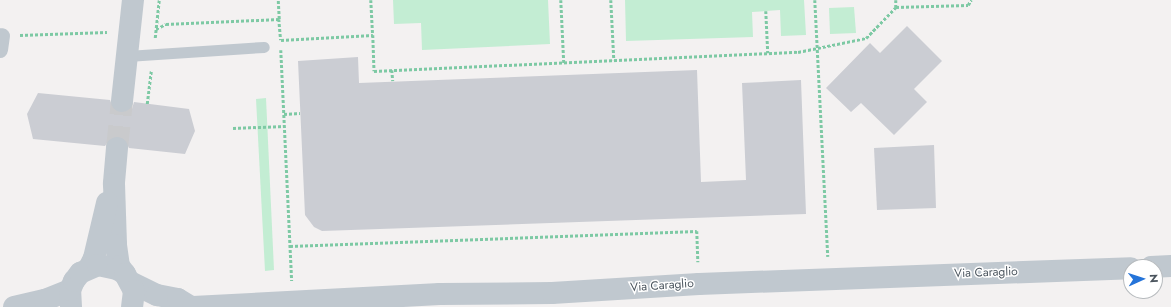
<!DOCTYPE html>
<style>
body{margin:0}
#map{position:relative;width:1171px;height:307px;overflow:hidden;background:#f3f1f1;font-family:Jost,sans-serif}
div>[style]{position:absolute}
.green>*{inset:0;background:#c3edd3}
.building>*{inset:0;background:#cbcdd3}
.tertiary-tunnel>*{height:22px;margin-top:-11px;transform-origin:0;background:repeating-linear-gradient(90deg,#c9cacc 0 22px,transparent 0 33px)}
.path>*{height:2.5px;margin-top:-1.25px;transform-origin:0;background:repeating-linear-gradient(90deg,#7dc9a4 0 3px,transparent 0 5px)}
.service>*{height:11px;margin:-5.5px;padding:0 5.5px;transform-origin:5.5px;border-radius:5.5px;background:#c0c8cf}
.pedestrian>*{height:16px;margin:-8px;padding:0 8px;transform-origin:8px;border-radius:8px;background:#c0c8cf}
.minor>*{height:22px;margin:-11px;padding:0 11px;transform-origin:11px;border-radius:11px;background:#c0c8cf}
.tertiary>*{height:22px;margin:-11px;padding:0 11px;transform-origin:11px;border-radius:11px;background:#c0c8cf}
span{translate:-50% -50%;white-space:nowrap;text-align:center;line-height:1.15;-webkit-text-stroke:3px #fff;paint-order:stroke}
.street-label{font-size:12px;color:#4a545d}
.north{position:absolute;left:1123px;top:259px;width:40px;height:40px;box-sizing:border-box;background:#fff;border:1px solid #b7bbbe;border-radius:50%;rotate:87deg;font-size:11px;font-weight:700;line-height:16px;text-align:center;color:#4a545d}
.north::after{content:'';display:block;margin:auto;width:14px;height:18px;background:#2574d9;clip-path:polygon(50% 0,100% 100%,50% 72%,0 100%)}
</style>
<div id="map">
<div class="green">
<i style="clip-path:polygon(393px 0,548px 0,550px 44px,422px 50px,421px 23px,394px 24px)"></i>
<i style="clip-path:polygon(625px 0,804px 0,806px 35px,781px 36px,780px 10px,752px 12px,753px 37px,626px 41px)"></i>
<i style="clip-path:polygon(854px 7px,856px 33px,830px 34px,829px 8px)"></i>
<i style="clip-path:polygon(266px 98px,274px 270px,265px 271px,256px 99px)"></i>
</div>
<div class="building">
<i style="clip-path:polygon(907px 26px,942px 61px,914px 89px,927px 102px,894px 135px,861px 103px,851px 112px,826px 88px,870px 43px,880px 53px)"></i>
<i style="clip-path:polygon(358px 57px,359px 83px,697px 70px,701px 182px,746px 180px,742px 83px,801px 80px,806px 214px,322px 231px,314px 227px,305px 215px,298px 61px)"></i>
<i style="clip-path:polygon(38px 93px,110px 100px,114px 111px,121px 113px,132px 109px,134px 102px,189px 109px,195px 131px,185px 154px,129px 148px,124px 138px,118px 136px,111px 137px,105px 146px,33px 139px,27px 114px)"></i>
<i style="clip-path:polygon(934px 145px,936px 208px,877px 210px,874px 148px)"></i>
</div>
<div class="tertiary-tunnel">
<i style="left:117px;top:148px;width:47px;rotate:-83.9deg"></i>
</div>
<div class="path">
<i style="left:371px;top:0;width:35px;rotate:87deg"></i>
<i style="left:561px;top:0;width:63px;rotate:87.3deg"></i>
<i style="left:611px;top:0;width:60px;rotate:87.1deg"></i>
<i style="left:815px;top:0;width:257px;rotate:87.1deg"></i>
<i style="left:896px;top:0;width:7px;rotate:90deg"></i>
<i style="left:766px;top:11px;width:42px;rotate:87.3deg"></i>
<i style="left:279px;top:19px;width:21px;rotate:85deg"></i>
<i style="left:281px;top:40px;width:92px;rotate:-3.1deg"></i>
<i style="left:373px;top:35px;width:36px;rotate:88deg"></i>
<i style="left:374px;top:71px;width:424px;rotate:-2.6deg"></i>
<i style="left:798px;top:52px;width:69px;rotate:-11.6deg"></i>
<i style="left:866px;top:38px;width:43px;rotate:-45.9deg"></i>
<i style="left:896px;top:7px;width:72px;rotate:-1.6deg"></i>
<i style="left:968px;top:5px;width:6px;rotate:-59deg"></i>
<i style="left:156px;top:29px;width:11px;rotate:-27deg"></i>
<i style="left:166px;top:24px;width:113px;rotate:-2.5deg"></i>
<i style="left:279px;top:19px;width:19px;rotate:-93deg"></i>
<i style="left:20px;top:35px;width:87px;rotate:-2deg"></i>
<i style="left:155px;top:38px;width:38px;rotate:-84deg"></i>
<i style="left:281px;top:50px;width:231px;rotate:87.3deg"></i>
<i style="left:392px;top:70px;width:11px;rotate:85deg"></i>
<i style="left:147px;top:104px;width:33px;rotate:-83deg"></i>
<i style="left:284px;top:114px;width:16px;rotate:-4deg"></i>
<i style="left:233px;top:128px;width:52px;rotate:-2.2deg"></i>
<i style="left:290px;top:246px;width:407px;rotate:-2.1deg"></i>
<i style="left:697px;top:231px;width:31px;rotate:88deg"></i>
</div>
<div class="service">
<i style="left:127px;top:56px;width:137px;rotate:-3.8deg"></i>
</div>
<div class="pedestrian">
<i style="left:0;top:50px;width:14px;rotate:-82deg"></i>
</div>
<div class="minor">
<i style="left:1151px;top:267px;width:20px;rotate:-3deg"></i>
<i style="left:130px;top:282px;width:30px;rotate:26deg"></i>
<i style="left:157px;top:295px;width:21px;rotate:11deg"></i>
<i style="left:178px;top:299px;width:15px;rotate:32deg"></i>
<i style="left:14px;top:307px;width:32px;rotate:-13deg"></i>
<i style="left:45px;top:300px;width:27px;rotate:-22deg"></i>
<i style="left:193px;top:307px;width:247px;rotate:-3deg"></i>
<i style="left:440px;top:294px;width:112px;rotate:-0.5deg"></i>
<i style="left:552px;top:293px;width:147px;rotate:-3.5deg"></i>
<i style="left:699px;top:284px;width:432px;rotate:-2.1deg"></i>
</div>
<div class="tertiary">
<i style="left:122px;top:101px;width:102px;rotate:-83.8deg"></i>
<i style="left:117px;top:148px;width:36px;rotate:95deg"></i>
<i style="left:114px;top:184px;width:61px;rotate:88.1deg"></i>
<i style="left:116px;top:245px;width:21px;rotate:82deg"></i>
<i style="left:119px;top:266px;width:10px;rotate:53deg"></i>
<i style="left:89px;top:268px;width:11px;rotate:-63deg"></i>
<i style="left:94px;top:258px;width:57px;rotate:-76.7deg"></i>
<i style="left:71px;top:307px;width:17px;rotate:-93deg"></i>
<i style="left:70px;top:290px;width:10px;rotate:-66deg"></i>
<i style="left:74px;top:281px;width:10px;rotate:-53deg"></i>
<i style="left:80px;top:273px;width:20px;rotate:-24deg"></i>
<i style="left:98px;top:265px;width:19px;rotate:12deg"></i>
<i style="left:117px;top:269px;width:9px;rotate:32deg"></i>
<i style="left:125px;top:274px;width:19px;rotate:62deg"></i>
<i style="left:134px;top:291px;width:16px;rotate:97deg"></i>
</div>
<div class="street-label">
<span style="left:986px;top:273px;rotate:-2deg">Via Caraglio</span>
<span style="left:662px;top:286px;rotate:-4deg">Via Caraglio</span>
</div>
<div class="north">N</div>
</div>
